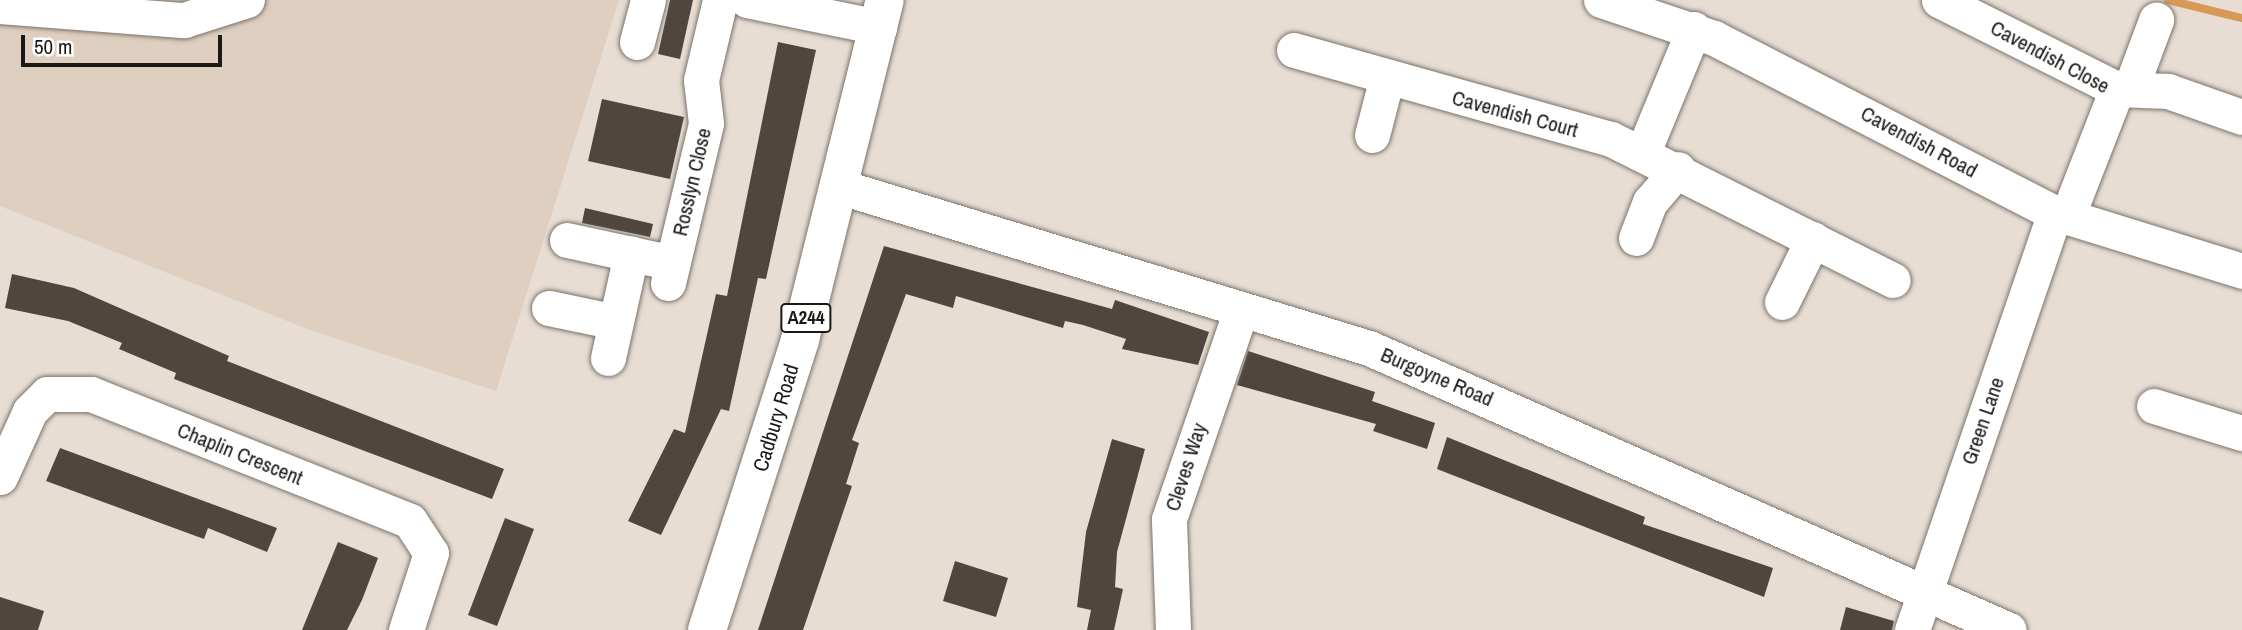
<!DOCTYPE html>
<style>
body{margin:0}
#map{position:relative;width:2242px;height:630px;overflow:hidden;background:#e7ddd3;font-family:"Archivo Narrow",sans-serif}
div>[style]{position:absolute}
.built>*{inset:0;background:#decfc0}
.stream>*{height:8px;margin:-4px;padding:0 4px;transform-origin:4px;border-radius:4px;background:#d69a56}
.building>*{inset:0;background:#4f473f}
.roads{filter:drop-shadow(0 0 2px #7c736b) drop-shadow(0 0 2px #7c736b)}
.minor>*{height:35px;margin:-17.5px;padding:0 17.5px;transform-origin:17.5px;border-radius:17.5px;background:#fff}
.major>*{height:38px;margin:-19px;padding:0 19px;transform-origin:19px;border-radius:19px;background:#fff}
span{translate:-50% -50%;white-space:nowrap;text-align:center;line-height:1.15;-webkit-text-stroke:7px #fff;paint-order:stroke}
.shield-label span{padding:2px 5px;background:#fff;border:2px solid;border-radius:5px;-webkit-text-stroke-width:0}
.shield-label{font-size:19px;color:#1c1915;font-weight:700}
.street-label{font-size:21px;color:#1c1915}
.scale{position:absolute;left:21px;top:35px;width:201px;height:32px;box-sizing:border-box;border:4px solid #1c1915;border-top:0;padding-left:9px;font-size:21px;line-height:24px;white-space:nowrap;color:#1c1915;-webkit-text-stroke:5px #fff;paint-order:stroke}
</style>
<div id="map">
<div class="built">
<i style="clip-path:polygon(0 0,619px 0,496px 391px,307px 329px,0 206px)"></i>
</div>
<div class="stream">
<i style="left:2168px;top:0;width:76px;rotate:13.7deg"></i>
</div>
<div class="building">
<i style="clip-path:polygon(670px 0,693px 0,680px 59px,658px 54px)"></i>
<i style="clip-path:polygon(778px 42px,816px 50px,766px 279px,758px 278px,729px 411px,721px 409px,661px 535px,628px 521px,674px 429px,685px 433px,716px 294px,727px 296px)"></i>
<i style="clip-path:polygon(602px 99px,684px 117px,670px 179px,588px 161px)"></i>
<i style="clip-path:polygon(585px 208px,653px 224px,650px 237px,582px 223px)"></i>
<i style="clip-path:polygon(884px 246px,1112px 309px,1115px 300px,1209px 332px,1198px 365px,1122px 349px,1126px 339px,1083px 325px,1065px 321px,1063px 328px,956px 296px,953px 308px,906px 294px,852px 440px,859px 443px,846px 484px,852px 486px,803px 630px,758px 630px)"></i>
<i style="clip-path:polygon(12px 274px,74px 288px,229px 356px,227px 361px,504px 469px,492px 499px,174px 379px,176px 373px,119px 349px,122px 343px,68px 321px,5px 308px)"></i>
<i style="clip-path:polygon(1248px 351px,1375px 392px,1372px 401px,1435px 423px,1427px 449px,1373px 431px,1376px 424px,1237px 385px)"></i>
<i style="clip-path:polygon(1447px 437px,1645px 517px,1643px 524px,1773px 568px,1764px 597px,1437px 469px)"></i>
<i style="clip-path:polygon(1112px 439px,1145px 449px,1117px 552px,1115px 587px,1123px 589px,1114px 630px,1087px 630px,1091px 610px,1077px 607px,1086px 532px)"></i>
<i style="clip-path:polygon(60px 448px,277px 528px,267px 552px,208px 528px,204px 539px,46px 481px)"></i>
<i style="clip-path:polygon(505px 518px,534px 529px,497px 626px,468px 615px)"></i>
<i style="clip-path:polygon(338px 542px,378px 558px,362px 600px,347px 630px,302px 630px)"></i>
<i style="clip-path:polygon(955px 561px,1008px 578px,996px 617px,943px 601px)"></i>
<i style="clip-path:polygon(0 597px,44px 611px,38px 630px,0 630px)"></i>
<i style="clip-path:polygon(1846px 607px,1894px 621px,1892px 630px,1840px 630px)"></i>
</div>
<div class="roads">
<div class="minor">
<i style="left:747px;top:0;width:135px;rotate:11.6deg"></i>
<i style="left:1601px;top:0;width:119px;rotate:18.6deg"></i>
<i style="left:1714px;top:38px;width:383px;rotate:27.2deg"></i>
<i style="left:2055px;top:213px;width:196px;rotate:17.2deg"></i>
<i style="left:1939px;top:0;width:199px;rotate:26.6deg"></i>
<i style="left:0;top:6px;width:185px;rotate:4.4deg"></i>
<i style="left:184px;top:20px;width:66px;rotate:-17.6deg"></i>
<i style="left:637px;top:42px;width:43px;rotate:-75.3deg"></i>
<i style="left:1294px;top:50px;width:329px;rotate:15.7deg"></i>
<i style="left:1611px;top:139px;width:315px;rotate:26.6deg"></i>
<i style="left:2131px;top:87px;width:72px;rotate:-69.5deg"></i>
<i style="left:2117px;top:89px;width:51px;rotate:2.2deg"></i>
<i style="left:2168px;top:91px;width:78px;rotate:19.4deg"></i>
<i style="left:1372px;top:135px;width:60px;rotate:-75.5deg"></i>
<i style="left:1643px;top:152px;width:133px;rotate:-67.5deg"></i>
<i style="left:841px;top:187px;width:552px;rotate:16.96deg"></i>
<i style="left:1369px;top:348px;width:699px;rotate:23.78deg"></i>
<i style="left:2067px;top:217px;width:137px;rotate:-68.7deg"></i>
<i style="left:1636px;top:238px;width:39px;rotate:-69deg"></i>
<i style="left:1650px;top:202px;width:43px;rotate:-49.7deg"></i>
<i style="left:567px;top:240px;width:108px;rotate:12.2deg"></i>
<i style="left:668px;top:283px;width:164px;rotate:-76.6deg"></i>
<i style="left:706px;top:123px;width:43px;rotate:-96.6deg"></i>
<i style="left:701px;top:80px;width:82px;rotate:-76.6deg"></i>
<i style="left:1782px;top:302px;width:70px;rotate:-63.8deg"></i>
<i style="left:549px;top:308px;width:68px;rotate:11.8deg"></i>
<i style="left:608px;top:358px;width:107px;rotate:-77.5deg"></i>
<i style="left:2154px;top:406px;width:92px;rotate:17.1deg"></i>
<i style="left:0;top:477px;width:72px;rotate:-65.6deg"></i>
<i style="left:30px;top:411px;width:24px;rotate:-45deg"></i>
<i style="left:47px;top:394px;width:44px"></i>
<i style="left:91px;top:394px;width:343px;rotate:21.7deg"></i>
<i style="left:410px;top:521px;width:38px;rotate:57deg"></i>
<i style="left:431px;top:553px;width:81px;rotate:108deg"></i>
<i style="left:1173px;top:630px;width:111px;rotate:-92.1deg"></i>
<i style="left:1169px;top:519px;width:221px;rotate:-71deg"></i>
<i style="left:1912px;top:630px;width:441px;rotate:-71.1deg"></i>
</div>
<div class="major">
<i style="left:707px;top:630px;width:305px;rotate:-72.2deg"></i>
<i style="left:800px;top:340px;width:350px;rotate:-76deg"></i>
</div>
</div>
<div class="shield-label">
<span style="left:806px;top:318px">A244</span>
</div>
<div class="street-label">
<span style="left:2050px;top:57px;rotate:28deg">Cavendish Close</span>
<span style="left:1515px;top:114px;rotate:15deg">Cavendish Court</span>
<span style="left:1919px;top:142px;rotate:28deg">Cavendish Road</span>
<span style="left:692px;top:182px;rotate:-77deg">Rosslyn Close</span>
<span style="left:1437px;top:377px;rotate:23deg">Burgoyne Road</span>
<span style="left:776px;top:418px;rotate:-73deg">Cadbury Road</span>
<span style="left:1983px;top:421px;rotate:-71deg">Green Lane</span>
<span style="left:240px;top:454px;rotate:22deg">Chaplin Crescent</span>
<span style="left:1186px;top:467px;rotate:-72deg">Cleves Way</span>
</div>
<div class="scale">50 m</div>
</div>
